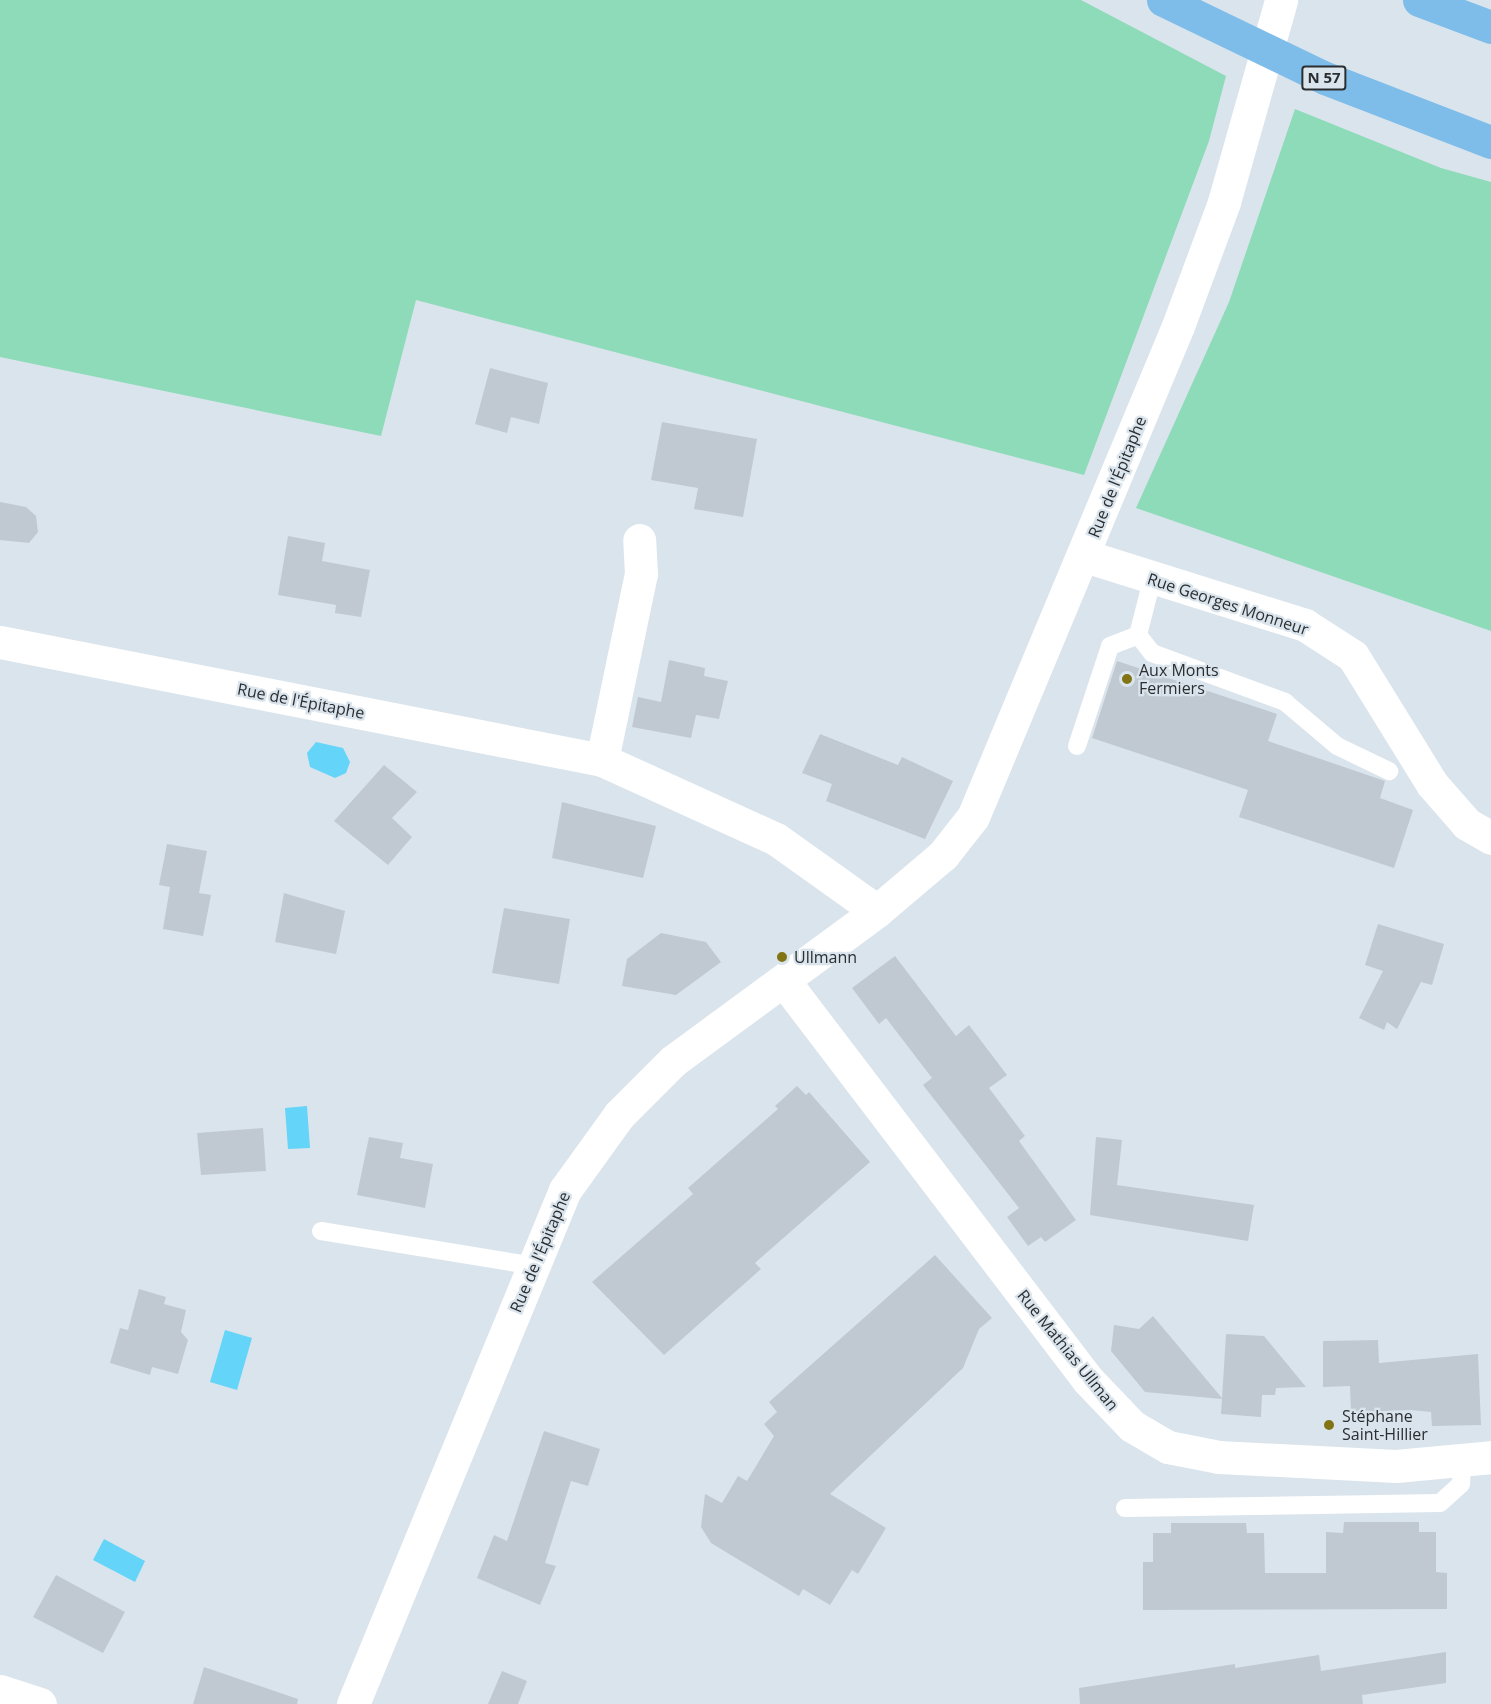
<!DOCTYPE html>
<meta charset="utf-8">
<style>
body{margin:0}
#map{position:relative;width:1491px;height:1704px;overflow:hidden;background:#dae4ec;font-family:"Open Sans",sans-serif}
div>[style]{position:absolute}
.green>*{inset:0;background:#8edbb9}
.water>*{inset:0;background:#64d4f8}
.building>*{inset:0;background:#c0c9d1}
.lane>*{height:18px;margin:-9px;padding:0 9px;transform-origin:9px;border-radius:9px;background:#fff}
.street>*{height:33px;margin:-16.5px;padding:0 16.5px;transform-origin:16.5px;border-radius:16.5px;background:#fff}
.highway>*{height:33px;margin:-16.5px;padding:0 16.5px;transform-origin:16.5px;border-radius:16.5px;background:#7ebdea}
.dots>*{width:16px;height:16px;translate:-50% -50%;box-sizing:border-box;border:3px solid #dae4ec;border-radius:50%}
span{translate:-50% -50%;white-space:nowrap;text-align:center;line-height:1.15;-webkit-text-stroke:4.5px #dae4ec;paint-order:stroke}
.shield-label span{padding:2px 4px;background:#dae4ec;border:2px solid;border-radius:4px;-webkit-text-stroke-width:0}
.shield-label{font-size:15px;color:#2b2e31;font-weight:700}
.street-label{font-size:16px;color:#2b2e31}
.poi-label{font-size:16px;color:#2b2e31}
.left{translate:0 -50%;text-align:left}
</style>
<div id="map">
<div class="green">
<i style="clip-path:polygon(0 0,1081px 0,1226px 76px,1209px 141px,1084px 475px,416px 300px,381px 436px,0 357px)"></i>
<i style="clip-path:polygon(1295px 109px,1441px 168px,1491px 182px,1491px 631px,1136px 508px,1229px 302px)"></i>
</div>
<div class="water">
<i style="clip-path:polygon(316px 742px,343px 748px,350px 762px,346px 773px,335px 778px,310px 767px,307px 753px)"></i>
<i style="clip-path:polygon(307px 1106px,310px 1148px,288px 1149px,285px 1108px)"></i>
<i style="clip-path:polygon(225px 1330px,252px 1338px,237px 1390px,210px 1382px)"></i>
<i style="clip-path:polygon(104px 1539px,145px 1561px,135px 1582px,93px 1560px)"></i>
</div>
<div class="building">
<i style="clip-path:polygon(490px 368px,548px 383px,539px 424px,511px 417px,507px 433px,475px 424px)"></i>
<i style="clip-path:polygon(662px 422px,757px 439px,743px 517px,694px 509px,698px 488px,651px 480px)"></i>
<i style="clip-path:polygon(0 502px,26px 507px,36px 516px,38px 532px,29px 543px,0 540px)"></i>
<i style="clip-path:polygon(288px 536px,325px 543px,322px 561px,370px 570px,361px 617px,335px 613px,336px 605px,278px 595px)"></i>
<i style="clip-path:polygon(669px 660px,705px 668px,704px 676px,728px 681px,719px 719px,696px 715px,691px 738px,632px 727px,638px 697px,661px 702px)"></i>
<i style="clip-path:polygon(1117px 661px,1277px 714px,1268px 741px,1385px 781px,1380px 798px,1413px 810px,1394px 868px,1239px 817px,1248px 790px,1092px 738px)"></i>
<i style="clip-path:polygon(820px 734px,898px 765px,902px 757px,953px 781px,925px 839px,826px 801px,832px 784px,802px 773px)"></i>
<i style="clip-path:polygon(384px 765px,417px 792px,392px 818px,412px 837px,388px 865px,334px 821px)"></i>
<i style="clip-path:polygon(562px 802px,656px 826px,643px 878px,552px 858px)"></i>
<i style="clip-path:polygon(167px 844px,207px 851px,199px 893px,211px 895px,203px 936px,163px 929px,170px 887px,159px 885px)"></i>
<i style="clip-path:polygon(284px 893px,345px 911px,336px 954px,275px 942px)"></i>
<i style="clip-path:polygon(504px 908px,570px 919px,559px 984px,492px 973px)"></i>
<i style="clip-path:polygon(1378px 924px,1444px 944px,1432px 985px,1421px 982px,1397px 1029px,1387px 1022px,1384px 1030px,1359px 1018px,1383px 971px,1365px 965px)"></i>
<i style="clip-path:polygon(661px 933px,706px 942px,721px 962px,676px 995px,622px 986px,627px 959px)"></i>
<i style="clip-path:polygon(895px 956px,956px 1036px,969px 1025px,1007px 1075px,989px 1088px,1025px 1136px,1019px 1141px,1076px 1220px,1045px 1242px,1041px 1237px,1028px 1246px,1007px 1217px,1019px 1208px,923px 1085px,932px 1078px,886px 1018px,879px 1024px,852px 988px)"></i>
<i style="clip-path:polygon(797px 1086px,806px 1095px,809px 1092px,870px 1162px,755px 1263px,761px 1269px,664px 1355px,592px 1282px,693px 1194px,688px 1188px,778px 1109px,775px 1106px)"></i>
<i style="clip-path:polygon(263px 1128px,266px 1171px,201px 1175px,197px 1133px)"></i>
<i style="clip-path:polygon(369px 1137px,403px 1143px,400px 1158px,433px 1164px,425px 1208px,357px 1195px)"></i>
<i style="clip-path:polygon(1096px 1137px,1122px 1140px,1117px 1185px,1254px 1205px,1248px 1241px,1090px 1215px)"></i>
<i style="clip-path:polygon(935px 1255px,992px 1318px,979px 1329px,963px 1368px,830px 1494px,886px 1528px,858px 1574px,852px 1570px,830px 1605px,803px 1589px,799px 1596px,711px 1543px,701px 1527px,705px 1494px,722px 1503px,738px 1476px,747px 1481px,774px 1436px,764px 1424px,777px 1412px,769px 1402px)"></i>
<i style="clip-path:polygon(139px 1289px,166px 1297px,164px 1304px,186px 1310px,181px 1332px,188px 1340px,178px 1374px,152px 1367px,150px 1375px,110px 1363px,120px 1328px,128px 1330px)"></i>
<i style="clip-path:polygon(1153px 1316px,1222px 1398px,1226px 1334px,1264px 1336px,1306px 1387px,1276px 1388px,1275px 1395px,1262px 1395px,1261px 1417px,1221px 1414px,1222px 1399px,1145px 1392px,1111px 1351px,1114px 1325px,1139px 1329px)"></i>
<i style="clip-path:polygon(1378px 1340px,1379px 1363px,1478px 1354px,1481px 1425px,1432px 1426px,1431px 1412px,1411px 1410px,1351px 1412px,1350px 1386px,1323px 1387px,1323px 1341px)"></i>
<i style="clip-path:polygon(544px 1431px,600px 1449px,588px 1486px,571px 1481px,545px 1563px,556px 1566px,540px 1605px,477px 1578px,494px 1535px,507px 1541px)"></i>
<i style="clip-path:polygon(1344px 1522px,1419px 1522px,1419px 1532px,1436px 1532px,1436px 1572px,1447px 1573px,1447px 1609px,1143px 1610px,1143px 1562px,1153px 1562px,1153px 1533px,1171px 1533px,1171px 1523px,1246px 1523px,1247px 1533px,1264px 1533px,1265px 1573px,1326px 1573px,1326px 1532px,1343px 1533px)"></i>
<i style="clip-path:polygon(56px 1575px,125px 1612px,103px 1653px,33px 1617px)"></i>
<i style="clip-path:polygon(1446px 1652px,1446px 1683px,1362px 1695px,1363px 1704px,1080px 1704px,1079px 1688px,1235px 1664px,1235px 1668px,1319px 1655px,1321px 1671px)"></i>
<i style="clip-path:polygon(204px 1667px,298px 1699px,297px 1704px,193px 1704px)"></i>
<i style="clip-path:polygon(502px 1671px,527px 1681px,518px 1704px,488px 1704px)"></i>
</div>
<div class="lane">
<i style="left:1138px;top:635px;width:23px;rotate:52deg"></i>
<i style="left:1152px;top:653px;width:142px;rotate:20.2deg"></i>
<i style="left:1285px;top:702px;width:68px;rotate:40.2deg"></i>
<i style="left:1337px;top:746px;width:58px;rotate:25.7deg"></i>
<i style="left:1077px;top:746px;width:105px;rotate:-71.7deg"></i>
<i style="left:1110px;top:646px;width:30px;rotate:-21deg"></i>
<i style="left:1138px;top:635px;width:57px;rotate:-75.7deg"></i>
<i style="left:321px;top:1231px;width:216px;rotate:9.3deg"></i>
<i style="left:1125px;top:1508px;width:315px;rotate:-0.9deg"></i>
<i style="left:1440px;top:1503px;width:28px;rotate:-42deg"></i>
<i style="left:1461px;top:1484px;width:22px;rotate:-87deg"></i>
</div>
<div class="street">
<i style="left:1085px;top:556px;width:231px;rotate:17.4deg"></i>
<i style="left:1305px;top:625px;width:57px;rotate:32.9deg"></i>
<i style="left:1353px;top:656px;width:150px;rotate:58.3deg"></i>
<i style="left:1432px;top:784px;width:53px;rotate:48.8deg"></i>
<i style="left:1467px;top:824px;width:28px;rotate:30deg"></i>
<i style="left:0;top:642px;width:613px;rotate:11.09deg"></i>
<i style="left:602px;top:760px;width:191px;rotate:24.4deg"></i>
<i style="left:776px;top:839px;width:124px;rotate:35.5deg"></i>
<i style="left:602px;top:760px;width:190px;rotate:-78.2deg"></i>
<i style="left:641px;top:574px;width:34px;rotate:-93deg"></i>
<i style="left:784px;top:981px;width:502px;rotate:52.7deg"></i>
<i style="left:1088px;top:1380px;width:64px;rotate:46.3deg"></i>
<i style="left:1132px;top:1426px;width:42px;rotate:30.3deg"></i>
<i style="left:1168px;top:1447px;width:52px;rotate:11.1deg"></i>
<i style="left:1219px;top:1457px;width:177px;rotate:2.9deg"></i>
<i style="left:1396px;top:1466px;width:95px;rotate:-5.4deg"></i>
<i style="left:0;top:1691px;width:42px;rotate:18deg"></i>
<i style="left:353px;top:1704px;width:556px;rotate:-67.59deg"></i>
<i style="left:565px;top:1190px;width:92px;rotate:-54.2deg"></i>
<i style="left:619px;top:1115px;width:76px;rotate:-45deg"></i>
<i style="left:673px;top:1061px;width:253px;rotate:-36.3deg"></i>
<i style="left:877px;top:911px;width:87px;rotate:-40.3deg"></i>
<i style="left:943px;top:855px;width:48px;rotate:-51.7deg"></i>
<i style="left:973px;top:817px;width:532px;rotate:-67.34deg"></i>
<i style="left:1178px;top:326px;width:132px;rotate:-69.6deg"></i>
<i style="left:1224px;top:202px;width:210px;rotate:-74.2deg"></i>
</div>
<div class="highway">
<i style="left:1163px;top:0;width:180px;rotate:25.7deg"></i>
<i style="left:1325px;top:78px;width:178px;rotate:21.1deg"></i>
<i style="left:1419px;top:0;width:77px;rotate:20.6deg"></i>
</div>
<div class="dots">
<i style="left:1127px;top:679px;background:#827315"></i>
<i style="left:782px;top:957px;background:#827315"></i>
<i style="left:1329px;top:1425px;background:#827315"></i>
</div>
<div class="shield-label">
<span style="left:1324px;top:78px">N 57</span>
</div>
<div class="street-label">
<span style="left:1117px;top:477px;rotate:-68deg">Rue de l'Épitaphe</span>
<span style="left:1228px;top:604px;rotate:18deg">Rue Georges Monneur</span>
<span style="left:301px;top:701px;rotate:11deg">Rue de l'Épitaphe</span>
<span style="left:540px;top:1252px;rotate:-67deg">Rue de l'Épitaphe</span>
<span style="left:1068px;top:1350px;rotate:51deg">Rue Mathias Ullman</span>
</div>
<div class="poi-label">
<span class="left" style="left:1139px;top:679px">Aux Monts<br>Fermiers</span>
<span class="left" style="left:794px;top:957px">Ullmann</span>
<span class="left" style="left:1342px;top:1425px">Stéphane<br>Saint-Hillier</span>
</div>
</div>
